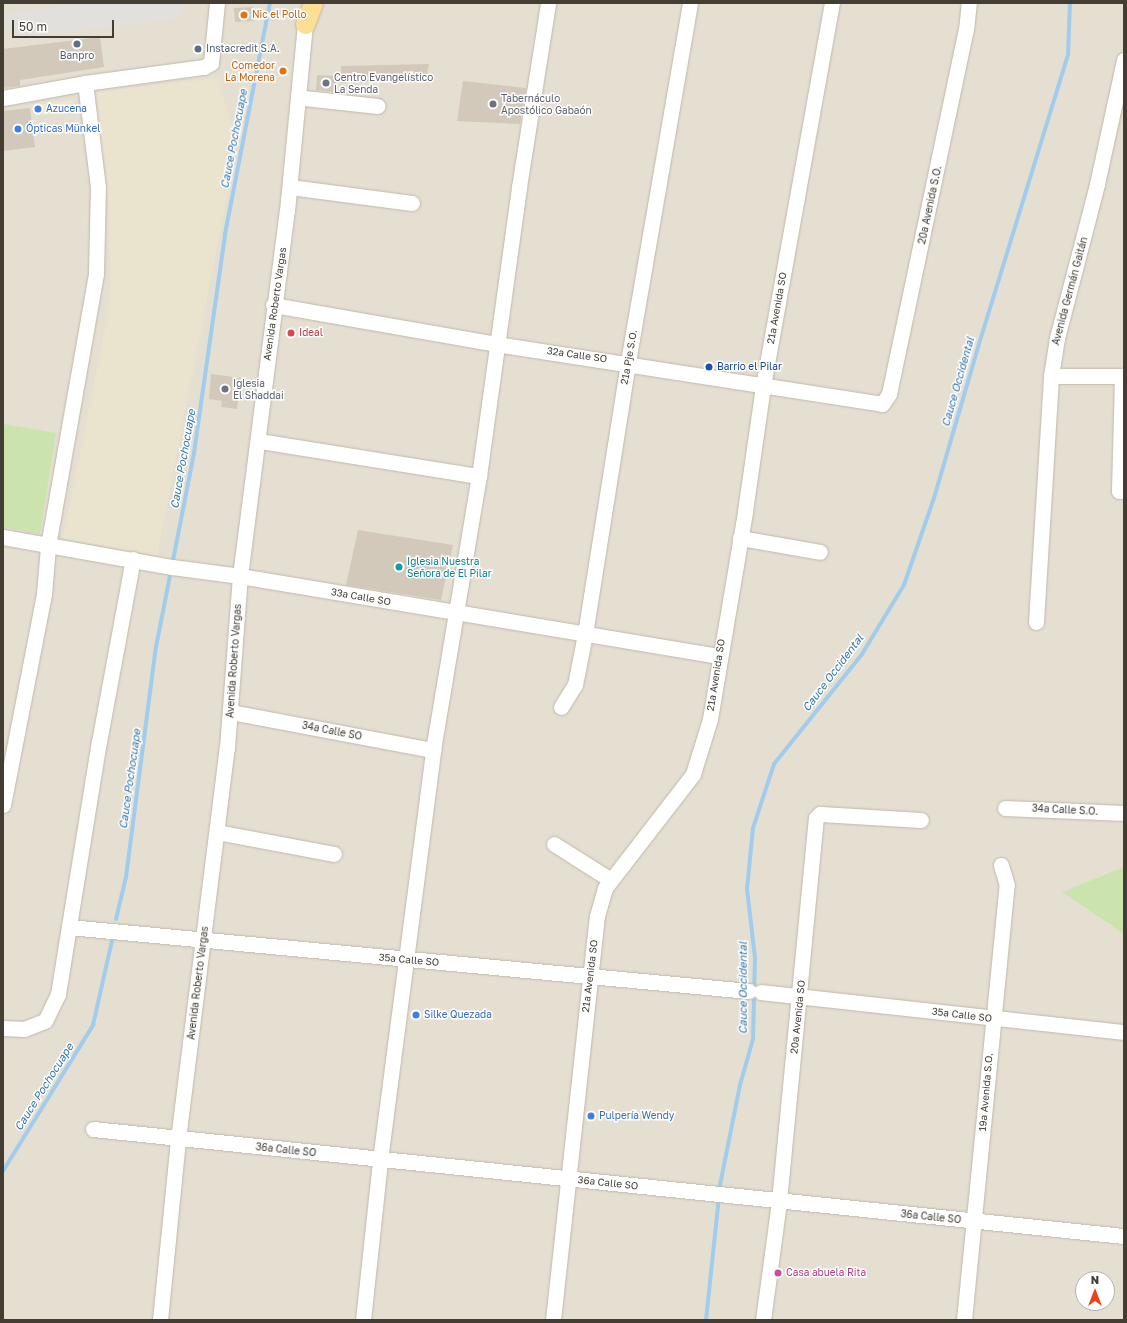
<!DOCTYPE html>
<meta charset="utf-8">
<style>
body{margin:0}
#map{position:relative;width:1127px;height:1323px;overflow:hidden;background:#f1ede4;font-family:"Golos Text",sans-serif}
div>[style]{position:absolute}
.residential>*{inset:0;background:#e5dfd2}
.commercial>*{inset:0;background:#f3e4cf}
.education>*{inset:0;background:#eae3ce}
.green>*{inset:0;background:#cbe4ad}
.parking>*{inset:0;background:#e2e0dc}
.stream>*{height:4px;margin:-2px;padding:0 2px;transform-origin:2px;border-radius:2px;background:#a1cced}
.building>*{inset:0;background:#d2c9ba}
.roads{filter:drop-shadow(0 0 1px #bfb8aa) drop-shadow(0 0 1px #bfb8aa)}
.minor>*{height:15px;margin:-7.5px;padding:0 7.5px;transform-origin:7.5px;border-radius:7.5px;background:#fff}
.major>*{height:19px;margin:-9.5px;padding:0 9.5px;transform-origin:9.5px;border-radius:9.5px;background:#fadf94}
.dots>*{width:11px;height:11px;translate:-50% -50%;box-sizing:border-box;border:2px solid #fff;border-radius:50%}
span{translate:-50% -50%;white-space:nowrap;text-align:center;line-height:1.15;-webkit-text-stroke:3px #fff;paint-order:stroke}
.food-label{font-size:10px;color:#c56008}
.left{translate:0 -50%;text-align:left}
.right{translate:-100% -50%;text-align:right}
.service-label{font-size:10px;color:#4e5e75}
.worship-label{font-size:10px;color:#5b616d}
.shop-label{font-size:10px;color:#366cbe}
.street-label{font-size:10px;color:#433d34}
.health-label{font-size:10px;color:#be3a42}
.transit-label{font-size:10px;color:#164399}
.culture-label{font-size:10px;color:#0d838f}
.hotel-label{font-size:10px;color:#b23c85}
.water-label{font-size:11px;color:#3275aa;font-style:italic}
.frame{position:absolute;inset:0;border:4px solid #433d34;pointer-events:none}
.north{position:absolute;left:1075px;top:1271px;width:40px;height:40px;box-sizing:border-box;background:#fff;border:1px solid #b4b1ae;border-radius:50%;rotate:0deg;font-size:11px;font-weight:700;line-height:16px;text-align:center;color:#433d34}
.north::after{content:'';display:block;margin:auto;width:14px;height:18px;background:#f13f1a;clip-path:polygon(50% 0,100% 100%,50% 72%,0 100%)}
.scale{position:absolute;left:12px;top:20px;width:102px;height:18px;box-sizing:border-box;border:2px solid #433d34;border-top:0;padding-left:5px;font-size:12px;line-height:14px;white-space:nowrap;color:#433d34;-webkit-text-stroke:3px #fff;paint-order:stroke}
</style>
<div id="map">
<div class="residential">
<i style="clip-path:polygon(evenodd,3px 3px,1124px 3px,1124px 1320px,3px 1320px,3px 3px,1083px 1279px,1107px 1279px,1107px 1303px,1083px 1303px,1083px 1279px)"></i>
</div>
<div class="commercial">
<i style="clip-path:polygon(73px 100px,75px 110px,42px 115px,41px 104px)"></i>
</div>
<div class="education">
<i style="clip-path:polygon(218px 78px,237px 144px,157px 556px,63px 538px,108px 314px,111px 272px,107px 185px,95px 92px)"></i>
</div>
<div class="green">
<i style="clip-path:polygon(3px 424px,56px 433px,40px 534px,3px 527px)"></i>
<i style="clip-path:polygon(1124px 867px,1124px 934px,1062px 892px)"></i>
</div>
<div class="parking">
<i style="clip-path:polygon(90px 3px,185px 3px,177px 18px,17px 38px,13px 28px,3px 29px,3px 14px)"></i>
</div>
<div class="stream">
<i style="left:116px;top:919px;width:43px;rotate:-76.6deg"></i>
<i style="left:126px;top:877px;width:232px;rotate:-82.6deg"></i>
<i style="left:156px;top:647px;width:198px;rotate:-78.9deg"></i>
<i style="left:194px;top:453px;width:221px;rotate:-81.9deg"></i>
<i style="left:225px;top:234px;width:235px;rotate:-79deg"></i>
<i style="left:3px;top:1171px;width:172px;rotate:-58.3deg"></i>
<i style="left:93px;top:1025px;width:86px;rotate:-77.3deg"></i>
<i style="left:719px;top:1190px;width:107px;rotate:-78.7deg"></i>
<i style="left:740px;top:1085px;width:48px;rotate:-74.2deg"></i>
<i style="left:753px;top:1039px;width:81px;rotate:-88.6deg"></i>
<i style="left:755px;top:958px;width:69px;rotate:-96.6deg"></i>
<i style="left:747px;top:889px;width:61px;rotate:-84.4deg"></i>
<i style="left:753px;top:828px;width:67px;rotate:-71.8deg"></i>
<i style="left:774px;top:764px;width:141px;rotate:-51.3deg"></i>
<i style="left:862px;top:654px;width:81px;rotate:-58.7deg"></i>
<i style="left:904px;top:585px;width:92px;rotate:-71deg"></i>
<i style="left:934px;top:498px;width:160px;rotate:-73.7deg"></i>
<i style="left:979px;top:344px;width:302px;rotate:-72.9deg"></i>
<i style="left:1068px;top:55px;width:52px;rotate:-87.8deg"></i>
<i style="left:706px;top:1320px;width:124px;rotate:-84deg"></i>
</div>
<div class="building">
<i style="clip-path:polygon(253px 7px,254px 21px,235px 22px,234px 8px)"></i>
<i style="clip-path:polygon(100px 37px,104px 67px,20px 80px,20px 86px,3px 88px,3px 49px)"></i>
<i style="clip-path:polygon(429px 64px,426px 77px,414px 75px,413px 80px,341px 83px,341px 66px)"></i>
<i style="clip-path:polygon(317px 75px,337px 76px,336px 92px,316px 90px)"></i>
<i style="clip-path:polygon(463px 81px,526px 88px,520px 124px,457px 121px)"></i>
<i style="clip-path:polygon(30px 108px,35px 147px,3px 151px,3px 111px)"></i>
<i style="clip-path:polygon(211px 374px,241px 378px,237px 409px,221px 407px,222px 401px,209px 399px)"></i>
<i style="clip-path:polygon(358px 530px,453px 545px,441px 600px,346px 585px)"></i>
</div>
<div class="roads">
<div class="minor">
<i style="left:3px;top:98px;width:83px;rotate:-10.4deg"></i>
<i style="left:85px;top:83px;width:120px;rotate:-7.7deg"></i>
<i style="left:204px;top:67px;width:8px;rotate:-30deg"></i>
<i style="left:211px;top:63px;width:60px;rotate:-84.3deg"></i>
<i style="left:304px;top:98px;width:74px;rotate:6.2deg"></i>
<i style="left:290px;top:187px;width:123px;rotate:7.5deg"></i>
<i style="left:273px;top:305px;width:226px;rotate:9.9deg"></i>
<i style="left:496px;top:344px;width:391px;rotate:8.8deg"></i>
<i style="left:882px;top:404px;width:12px;rotate:-55deg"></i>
<i style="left:889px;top:394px;width:372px;rotate:-78.1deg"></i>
<i style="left:966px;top:30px;width:27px;rotate:-84deg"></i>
<i style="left:1051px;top:376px;width:73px"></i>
<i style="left:1122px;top:376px;width:115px;rotate:91.5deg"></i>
<i style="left:1119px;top:491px;width:5px"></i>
<i style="left:260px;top:441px;width:222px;rotate:9.1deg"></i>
<i style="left:3px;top:537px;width:172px;rotate:10.1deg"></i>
<i style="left:172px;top:567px;width:69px;rotate:7.5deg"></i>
<i style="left:240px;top:576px;width:486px;rotate:9.5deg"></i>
<i style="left:740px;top:538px;width:81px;rotate:9.9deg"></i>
<i style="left:1036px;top:622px;width:246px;rotate:-86.5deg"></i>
<i style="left:1051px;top:376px;width:38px;rotate:-81deg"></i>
<i style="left:1057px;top:338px;width:159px;rotate:-75.4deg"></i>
<i style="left:1097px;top:184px;width:127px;rotate:-77.7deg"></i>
<i style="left:561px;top:707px;width:26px;rotate:-58deg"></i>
<i style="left:575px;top:685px;width:52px;rotate:-78.9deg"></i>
<i style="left:585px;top:634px;width:275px;rotate:-81deg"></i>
<i style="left:628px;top:362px;width:364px;rotate:-80.2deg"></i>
<i style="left:231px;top:712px;width:206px;rotate:10.7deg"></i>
<i style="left:3px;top:805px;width:215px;rotate:-79deg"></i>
<i style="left:44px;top:594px;width:48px;rotate:-85.2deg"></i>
<i style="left:48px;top:546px;width:277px;rotate:-80deg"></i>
<i style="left:96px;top:273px;width:86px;rotate:-88.7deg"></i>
<i style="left:98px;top:187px;width:105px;rotate:-97.1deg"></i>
<i style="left:1005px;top:808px;width:119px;rotate:2.4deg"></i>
<i style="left:217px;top:832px;width:119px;rotate:10.6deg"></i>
<i style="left:554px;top:844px;width:67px;rotate:32.3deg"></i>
<i style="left:69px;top:927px;width:683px;rotate:5.38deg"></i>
<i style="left:761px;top:992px;width:365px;rotate:6.3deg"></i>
<i style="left:3px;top:1028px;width:21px;rotate:3deg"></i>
<i style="left:24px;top:1029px;width:22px;rotate:-21deg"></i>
<i style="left:45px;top:1021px;width:30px;rotate:-64deg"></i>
<i style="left:58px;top:994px;width:255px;rotate:-80.8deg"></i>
<i style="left:99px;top:742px;width:186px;rotate:-79.5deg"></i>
<i style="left:93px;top:1129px;width:1037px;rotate:5.93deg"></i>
<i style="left:160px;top:1320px;width:182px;rotate:-84.3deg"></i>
<i style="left:178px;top:1139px;width:394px;rotate:-82.9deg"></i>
<i style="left:227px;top:748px;width:172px;rotate:-85.7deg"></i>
<i style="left:240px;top:576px;width:368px;rotate:-82.7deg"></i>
<i style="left:287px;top:211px;width:198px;rotate:-84.5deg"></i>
<i style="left:363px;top:1320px;width:161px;rotate:-83.9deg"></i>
<i style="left:380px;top:1160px;width:413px;rotate:-82.6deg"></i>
<i style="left:433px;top:750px;width:278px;rotate:-80.5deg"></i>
<i style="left:479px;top:476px;width:292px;rotate:-82.1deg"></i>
<i style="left:519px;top:187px;width:186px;rotate:-81deg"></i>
<i style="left:553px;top:1320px;width:406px;rotate:-83.8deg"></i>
<i style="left:597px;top:916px;width:29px;rotate:-74deg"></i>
<i style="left:605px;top:888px;width:144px;rotate:-52.3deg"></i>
<i style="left:693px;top:774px;width:58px;rotate:-72.8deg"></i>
<i style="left:710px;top:719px;width:211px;rotate:-80.4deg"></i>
<i style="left:745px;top:511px;width:126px;rotate:-81.8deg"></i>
<i style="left:763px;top:386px;width:389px;rotate:-79.8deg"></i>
<i style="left:763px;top:1320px;width:120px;rotate:-82.3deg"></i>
<i style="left:779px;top:1201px;width:385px;rotate:-84.5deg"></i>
<i style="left:816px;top:818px;width:6px;rotate:-45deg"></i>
<i style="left:820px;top:814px;width:101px;rotate:3.4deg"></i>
<i style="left:964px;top:1320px;width:437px;rotate:-84.4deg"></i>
<i style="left:1007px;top:885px;width:21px;rotate:-107deg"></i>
</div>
<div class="major">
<i style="left:305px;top:24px;width:22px;rotate:-69deg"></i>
</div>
</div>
<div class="dots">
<i style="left:244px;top:15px;background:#e8710a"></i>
<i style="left:77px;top:44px;background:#5c6f8a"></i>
<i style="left:198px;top:49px;background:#5c6f8a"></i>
<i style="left:283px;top:71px;background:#e8710a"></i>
<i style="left:326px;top:83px;background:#6b7280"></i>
<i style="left:493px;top:104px;background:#6b7280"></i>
<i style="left:38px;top:109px;background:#3f7fe0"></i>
<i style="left:18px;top:129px;background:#3f7fe0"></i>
<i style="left:291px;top:333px;background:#e0444e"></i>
<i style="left:709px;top:367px;background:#1a4fb4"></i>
<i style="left:225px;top:389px;background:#6b7280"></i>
<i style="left:399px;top:567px;background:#0f9aa8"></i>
<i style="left:416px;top:1015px;background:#3f7fe0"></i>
<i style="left:591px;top:1116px;background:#3f7fe0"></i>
<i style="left:778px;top:1273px;background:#d1479c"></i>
</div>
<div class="food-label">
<span class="left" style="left:252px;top:15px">Nic el Pollo</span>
<span class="right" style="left:275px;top:71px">Comedor<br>La Morena</span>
</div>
<div class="service-label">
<span class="left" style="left:206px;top:49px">Instacredit S.A.</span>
<span style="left:77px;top:56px">Banpro</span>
</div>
<div class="worship-label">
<span class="left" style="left:334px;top:83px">Centro Evangelístico<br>La Senda</span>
<span class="left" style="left:501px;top:104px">Tabernáculo<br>Apostólico Gabaón</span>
<span class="left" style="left:233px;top:389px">Iglesia<br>El Shaddai</span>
</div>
<div class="shop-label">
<span class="left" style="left:46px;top:109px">Azucena</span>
<span class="left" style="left:26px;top:129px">Ópticas Münkel</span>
<span class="left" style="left:424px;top:1015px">Silke Quezada</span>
<span class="left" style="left:599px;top:1116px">Pulpería Wendy</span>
</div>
<div class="street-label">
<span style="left:930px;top:205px;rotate:-78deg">20a Avenida S.O.</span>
<span style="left:1070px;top:291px;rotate:-75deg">Avenida Germán Gaitán</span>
<span style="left:275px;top:304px;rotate:-82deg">Avenida Roberto Vargas</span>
<span style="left:777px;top:308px;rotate:-80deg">21a Avenida SO</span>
<span style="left:577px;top:355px;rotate:8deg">32a Calle SO</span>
<span style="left:629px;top:357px;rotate:-80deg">21a Pje S.O.</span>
<span style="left:361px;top:597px;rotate:10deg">33a Calle SO</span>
<span style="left:234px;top:661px;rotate:-86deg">Avenida Roberto Vargas</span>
<span style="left:716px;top:675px;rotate:-81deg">21a Avenida SO</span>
<span style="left:332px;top:731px;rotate:11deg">34a Calle SO</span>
<span style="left:1065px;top:810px;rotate:3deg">34a Calle S.O.</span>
<span style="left:409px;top:960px;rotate:5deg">35a Calle SO</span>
<span style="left:590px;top:976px;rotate:-83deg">21a Avenida SO</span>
<span style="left:198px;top:983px;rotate:-83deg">Avenida Roberto Vargas</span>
<span style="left:962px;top:1015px;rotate:7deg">35a Calle SO</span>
<span style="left:798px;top:1017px;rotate:-84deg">20a Avenida SO</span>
<span style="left:986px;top:1092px;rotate:-85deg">19a Avenida S.O.</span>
<span style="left:286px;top:1150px;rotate:6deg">36a Calle SO</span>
<span style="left:608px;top:1183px;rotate:6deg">36a Calle SO</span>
<span style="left:931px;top:1217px;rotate:6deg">36a Calle SO</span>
</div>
<div class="health-label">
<span class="left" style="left:299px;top:333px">Ideal</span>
</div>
<div class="transit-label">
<span class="left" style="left:717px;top:367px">Barrio el Pilar</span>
</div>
<div class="culture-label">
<span class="left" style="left:407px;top:567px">Iglesia Nuestra<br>Señora de El Pilar</span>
</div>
<div class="hotel-label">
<span class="left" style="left:786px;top:1273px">Casa abuela Rita</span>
</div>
<div class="water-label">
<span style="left:234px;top:139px;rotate:-79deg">Cauce Pochocuape</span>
<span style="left:958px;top:382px;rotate:-74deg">Cauce Occidental</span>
<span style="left:183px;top:459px;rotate:-80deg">Cauce Pochocuape</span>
<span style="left:833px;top:673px;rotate:-53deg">Cauce Occidental</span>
<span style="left:130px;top:779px;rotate:-82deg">Cauce Pochocuape</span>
<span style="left:743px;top:988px;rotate:-90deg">Cauce Occidental</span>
<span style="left:44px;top:1087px;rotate:-58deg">Cauce Pochocuape</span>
</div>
<div class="frame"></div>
<div class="north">N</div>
<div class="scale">50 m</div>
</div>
